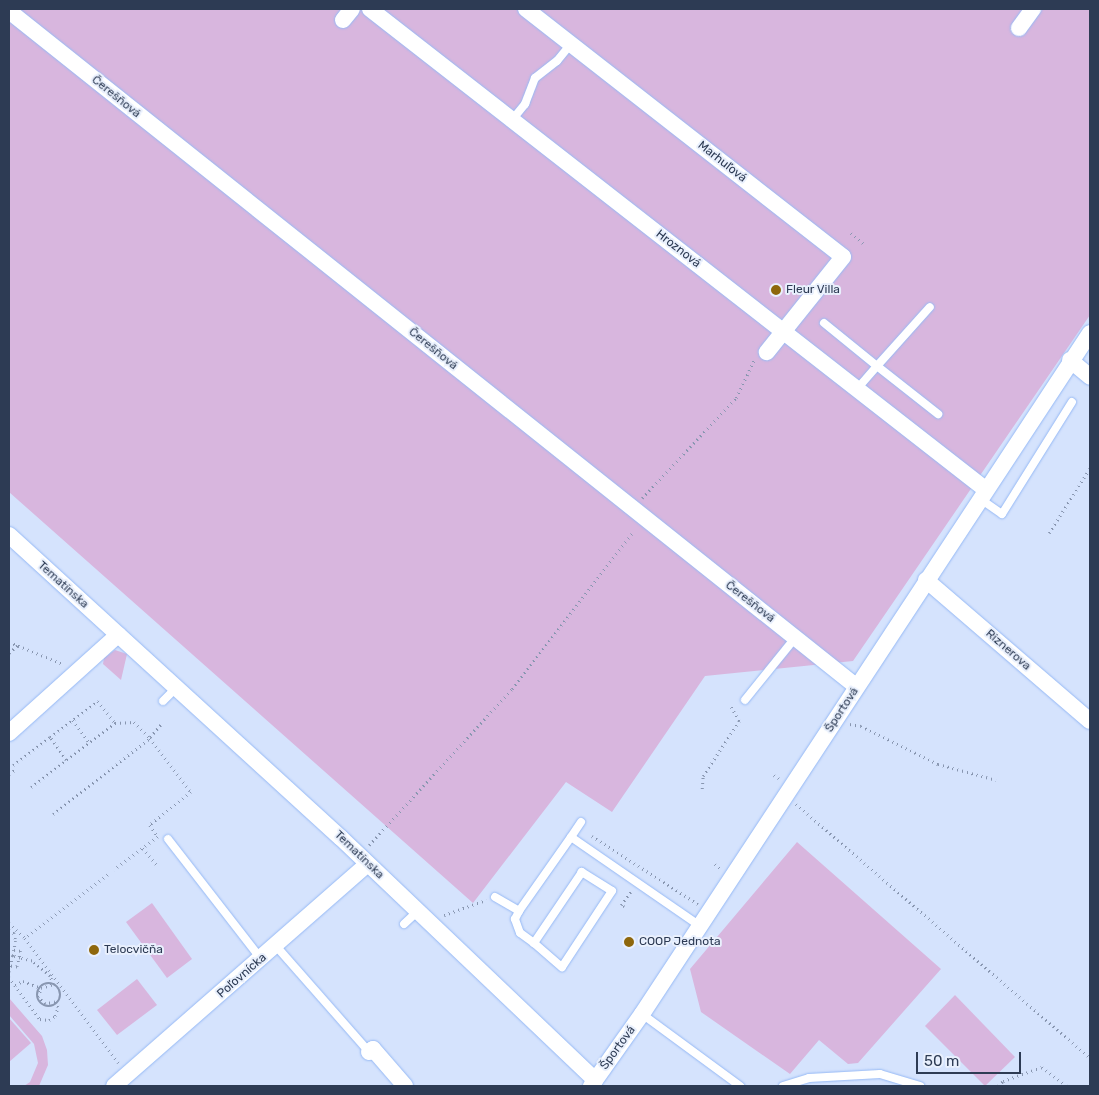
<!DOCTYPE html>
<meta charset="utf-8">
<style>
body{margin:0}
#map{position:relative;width:1099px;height:1095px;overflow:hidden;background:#d5e3fd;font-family:Rubik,sans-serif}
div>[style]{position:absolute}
.green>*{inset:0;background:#d8b6de}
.path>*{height:2.5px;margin-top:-1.25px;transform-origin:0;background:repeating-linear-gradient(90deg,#8896b0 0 1px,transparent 0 5px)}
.path>.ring{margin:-1.25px;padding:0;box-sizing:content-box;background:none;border:2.5px solid #8896b0;border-radius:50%}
.roads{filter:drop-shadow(0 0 1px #96b9f5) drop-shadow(0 0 1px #96b9f5)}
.service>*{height:8px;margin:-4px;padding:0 4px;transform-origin:4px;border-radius:4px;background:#fff}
.minor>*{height:16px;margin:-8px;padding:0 8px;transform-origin:8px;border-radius:8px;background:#fff}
.dots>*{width:14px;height:14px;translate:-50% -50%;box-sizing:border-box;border:2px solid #e9f0fd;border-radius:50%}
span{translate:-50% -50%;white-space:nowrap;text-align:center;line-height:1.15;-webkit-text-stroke:4px #e9f0fd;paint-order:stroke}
.street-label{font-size:12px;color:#2d3b54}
.poi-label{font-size:12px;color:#2d3b54}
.left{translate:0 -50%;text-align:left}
.frame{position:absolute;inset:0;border:10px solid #2d3b54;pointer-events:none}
.scale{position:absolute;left:916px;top:1052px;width:105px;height:22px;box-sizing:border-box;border:2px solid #2d3b54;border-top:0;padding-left:6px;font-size:15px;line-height:18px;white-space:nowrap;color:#2d3b54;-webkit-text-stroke:4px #e9f0fd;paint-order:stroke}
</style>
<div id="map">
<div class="green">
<i style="clip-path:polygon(9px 9px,1090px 9px,1090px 315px,853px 661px,705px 676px,612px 812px,566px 782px,473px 903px,9px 492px)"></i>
<i style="clip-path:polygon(115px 650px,127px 654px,121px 680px,103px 664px,104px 658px)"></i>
<i style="clip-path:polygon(797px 842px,941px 969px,858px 1063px,848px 1064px,819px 1040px,790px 1074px,701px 1012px,690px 969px)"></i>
<i style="clip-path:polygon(152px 903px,192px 959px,167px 978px,126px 922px)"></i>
<i style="clip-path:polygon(137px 979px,157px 1005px,117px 1035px,97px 1010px)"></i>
<i style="clip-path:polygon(955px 995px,1015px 1057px,985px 1086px,925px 1026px)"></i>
<i style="clip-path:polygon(9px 998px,42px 1036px,47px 1050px,48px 1065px,39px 1086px,24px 1086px,30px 1082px,38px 1063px,34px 1044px,9px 1015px)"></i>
<i style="clip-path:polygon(9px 1018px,31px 1043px,9px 1062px)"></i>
</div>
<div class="path">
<i style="left:851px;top:233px;width:16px;rotate:40deg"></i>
<i style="left:642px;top:498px;width:137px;rotate:-46.8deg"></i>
<i style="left:736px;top:398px;width:44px;rotate:-64.6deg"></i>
<i style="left:1049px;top:533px;width:77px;rotate:-57.8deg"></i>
<i style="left:9px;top:642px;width:58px;rotate:22.2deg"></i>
<i style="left:9px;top:653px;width:12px;rotate:-42deg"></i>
<i style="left:73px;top:720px;width:29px;rotate:54deg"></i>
<i style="left:850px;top:724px;width:11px;rotate:10deg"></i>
<i style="left:861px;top:726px;width:86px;rotate:26.3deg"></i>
<i style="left:938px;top:764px;width:60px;rotate:15.4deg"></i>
<i style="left:150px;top:737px;width:18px;rotate:-49deg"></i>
<i style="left:66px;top:760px;width:28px;rotate:-125deg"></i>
<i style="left:50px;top:737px;width:60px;rotate:-36.9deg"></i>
<i style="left:98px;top:701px;width:28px;rotate:52deg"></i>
<i style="left:13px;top:765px;width:46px;rotate:-37.1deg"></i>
<i style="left:9px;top:774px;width:9px;rotate:-36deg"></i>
<i style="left:774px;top:775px;width:7px;rotate:34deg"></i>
<i style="left:31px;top:787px;width:106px;rotate:-37.3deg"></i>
<i style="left:115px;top:723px;width:19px;rotate:-3deg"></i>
<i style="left:134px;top:722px;width:23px;rotate:45deg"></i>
<i style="left:702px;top:789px;width:13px;rotate:-86deg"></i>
<i style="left:703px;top:776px;width:66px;rotate:-56.8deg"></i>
<i style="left:739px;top:721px;width:16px;rotate:-120deg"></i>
<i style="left:796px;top:804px;width:389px;rotate:40.8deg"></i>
<i style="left:53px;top:814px;width:123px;rotate:-38.1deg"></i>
<i style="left:150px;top:738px;width:68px;rotate:52.8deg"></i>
<i style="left:191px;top:792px;width:53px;rotate:141.2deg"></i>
<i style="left:150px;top:825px;width:14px;rotate:56deg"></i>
<i style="left:158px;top:837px;width:55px;rotate:143.1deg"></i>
<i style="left:592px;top:836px;width:126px;rotate:32.7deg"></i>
<i style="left:369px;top:845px;width:212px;rotate:-47.5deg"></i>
<i style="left:512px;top:689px;width:197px;rotate:-52.4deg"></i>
<i style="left:143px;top:848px;width:21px;rotate:51deg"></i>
<i style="left:715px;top:864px;width:8px;rotate:40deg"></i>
<i style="left:108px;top:875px;width:104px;rotate:142.8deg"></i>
<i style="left:25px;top:938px;width:156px;rotate:53.1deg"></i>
<i style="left:624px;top:907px;width:4px;rotate:-146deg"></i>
<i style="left:621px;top:905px;width:17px;rotate:-54deg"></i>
<i style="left:444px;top:915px;width:45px;rotate:-19.7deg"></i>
<i style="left:9px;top:923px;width:22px;rotate:43deg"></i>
<i style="left:9px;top:930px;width:6px;rotate:31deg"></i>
<i style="left:14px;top:933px;width:8px;rotate:76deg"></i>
<i style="left:16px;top:941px;width:9px;rotate:103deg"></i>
<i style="left:14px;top:950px;width:6px;rotate:99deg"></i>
<i style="left:13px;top:956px;width:16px;rotate:104deg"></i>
<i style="left:9px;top:972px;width:5px;rotate:90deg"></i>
<i style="left:9px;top:977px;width:52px;rotate:53.6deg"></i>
<i style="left:40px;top:1019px;width:9px;rotate:6deg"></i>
<i style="left:49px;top:1020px;width:7px;rotate:-34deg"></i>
<i style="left:55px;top:1016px;width:9px;rotate:-72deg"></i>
<i style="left:58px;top:1007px;width:6px;rotate:-121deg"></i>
<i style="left:55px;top:1002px;width:10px;rotate:169deg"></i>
<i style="left:45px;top:1004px;width:10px;rotate:-135deg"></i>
<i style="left:38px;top:997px;width:9px;rotate:-72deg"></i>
<i style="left:41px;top:988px;width:13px;rotate:-18deg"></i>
<i style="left:53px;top:984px;width:9px;rotate:-111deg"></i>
<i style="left:50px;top:976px;width:23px;rotate:-140deg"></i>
<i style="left:32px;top:961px;width:12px;rotate:-166deg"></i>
<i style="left:20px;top:958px;width:7px;rotate:-164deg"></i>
<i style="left:13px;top:956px;width:4px;rotate:-166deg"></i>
<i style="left:9px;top:949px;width:12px;rotate:9deg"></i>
<i style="left:21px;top:951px;width:16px;rotate:104deg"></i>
<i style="left:17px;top:967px;width:7px;rotate:-172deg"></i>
<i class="ring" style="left:37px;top:983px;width:21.5px;height:21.5px"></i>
<i style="left:15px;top:985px;width:9px;rotate:-27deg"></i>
<i style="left:23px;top:981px;width:19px;rotate:21deg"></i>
<i style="left:998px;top:1086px;width:7px;rotate:-45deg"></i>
<i style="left:1003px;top:1081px;width:41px;rotate:-19.7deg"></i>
<i style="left:1042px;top:1067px;width:31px;rotate:37deg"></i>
</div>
<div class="roads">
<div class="service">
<i style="left:512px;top:120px;width:21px;rotate:-51deg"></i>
<i style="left:525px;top:104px;width:28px;rotate:-69deg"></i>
<i style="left:535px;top:78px;width:28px;rotate:-38deg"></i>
<i style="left:557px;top:61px;width:22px;rotate:-51deg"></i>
<i style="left:824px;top:323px;width:68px;rotate:39.1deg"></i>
<i style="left:877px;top:366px;width:79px;rotate:-48.1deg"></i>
<i style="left:857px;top:389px;width:30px;rotate:-49deg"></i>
<i style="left:877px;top:366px;width:78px;rotate:38.2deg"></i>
<i style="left:979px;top:498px;width:28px;rotate:35deg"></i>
<i style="left:1002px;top:514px;width:132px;rotate:-58deg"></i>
<i style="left:745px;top:700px;width:80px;rotate:-51.1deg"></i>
<i style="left:163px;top:701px;width:18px;rotate:-45deg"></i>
<i style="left:571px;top:837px;width:18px;rotate:-56deg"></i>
<i style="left:168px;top:839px;width:152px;rotate:52.2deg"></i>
<i style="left:495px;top:897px;width:28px;rotate:30deg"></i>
<i style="left:404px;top:924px;width:19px;rotate:-43deg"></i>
<i style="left:534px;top:943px;width:37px;rotate:41deg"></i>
<i style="left:562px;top:967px;width:91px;rotate:-56.7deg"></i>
<i style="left:612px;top:891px;width:36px;rotate:-148deg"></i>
<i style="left:582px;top:872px;width:86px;rotate:124.1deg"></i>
<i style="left:534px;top:943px;width:17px;rotate:-144deg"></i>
<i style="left:520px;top:933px;width:15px;rotate:-110deg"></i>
<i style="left:515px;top:919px;width:9px;rotate:-63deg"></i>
<i style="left:519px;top:911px;width:90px;rotate:-54.9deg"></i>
<i style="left:571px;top:837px;width:157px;rotate:34.6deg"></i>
<i style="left:276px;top:946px;width:141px;rotate:48.7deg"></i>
<i style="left:642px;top:1014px;width:122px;rotate:36.3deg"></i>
<i style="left:783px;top:1086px;width:27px;rotate:-17deg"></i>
<i style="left:809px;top:1078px;width:71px;rotate:-3.2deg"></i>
<i style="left:880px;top:1074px;width:42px;rotate:16.7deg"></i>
</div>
<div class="minor">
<i style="left:370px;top:9px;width:780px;rotate:37.97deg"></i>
<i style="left:526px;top:9px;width:402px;rotate:38deg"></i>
<i style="left:843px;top:257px;width:122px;rotate:128.7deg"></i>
<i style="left:9px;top:11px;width:1084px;rotate:38.56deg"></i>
<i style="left:343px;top:20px;width:14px;rotate:-51deg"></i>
<i style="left:1019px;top:28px;width:24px;rotate:-54deg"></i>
<i style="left:1070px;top:360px;width:26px;rotate:40deg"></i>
<i style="left:9px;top:535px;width:449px;rotate:42.4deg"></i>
<i style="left:341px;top:838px;width:351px;rotate:43.6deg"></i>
<i style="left:926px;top:580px;width:216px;rotate:40.7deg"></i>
<i style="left:9px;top:733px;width:147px;rotate:-42deg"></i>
<i style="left:369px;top:1052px;width:5px;rotate:-37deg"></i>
<i style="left:373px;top:1049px;width:49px;rotate:49.1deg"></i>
<i style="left:114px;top:1086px;width:337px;rotate:-41.2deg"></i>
<i style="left:591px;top:1086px;width:88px;rotate:-54.7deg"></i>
<i style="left:642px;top:1014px;width:815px;rotate:-56.66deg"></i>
</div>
</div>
<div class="dots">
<i style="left:776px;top:290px;background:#8e670c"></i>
<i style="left:629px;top:942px;background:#8e670c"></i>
<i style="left:94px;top:950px;background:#8e670c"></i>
</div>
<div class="street-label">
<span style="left:116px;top:97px;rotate:39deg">Čerešňová</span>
<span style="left:722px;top:162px;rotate:38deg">Marhuľová</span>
<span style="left:678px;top:249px;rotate:38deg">Hroznová</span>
<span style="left:433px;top:349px;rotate:39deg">Čerešňová</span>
<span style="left:63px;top:585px;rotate:42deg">Tematínska</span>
<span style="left:750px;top:602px;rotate:38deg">Čerešňová</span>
<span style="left:1008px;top:650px;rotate:41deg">Riznerova</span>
<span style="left:842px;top:710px;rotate:-57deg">Športová</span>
<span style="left:359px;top:855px;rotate:44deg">Tematínska</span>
<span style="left:242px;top:976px;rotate:-41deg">Poľovnícka</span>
<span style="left:618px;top:1048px;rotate:-54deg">Športová</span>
</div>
<div class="poi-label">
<span class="left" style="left:786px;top:290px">Fleur Villa</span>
<span class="left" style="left:639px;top:942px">COOP Jednota</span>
<span class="left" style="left:104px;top:950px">Telocvičňa</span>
</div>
<div class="frame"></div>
<div class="scale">50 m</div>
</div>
